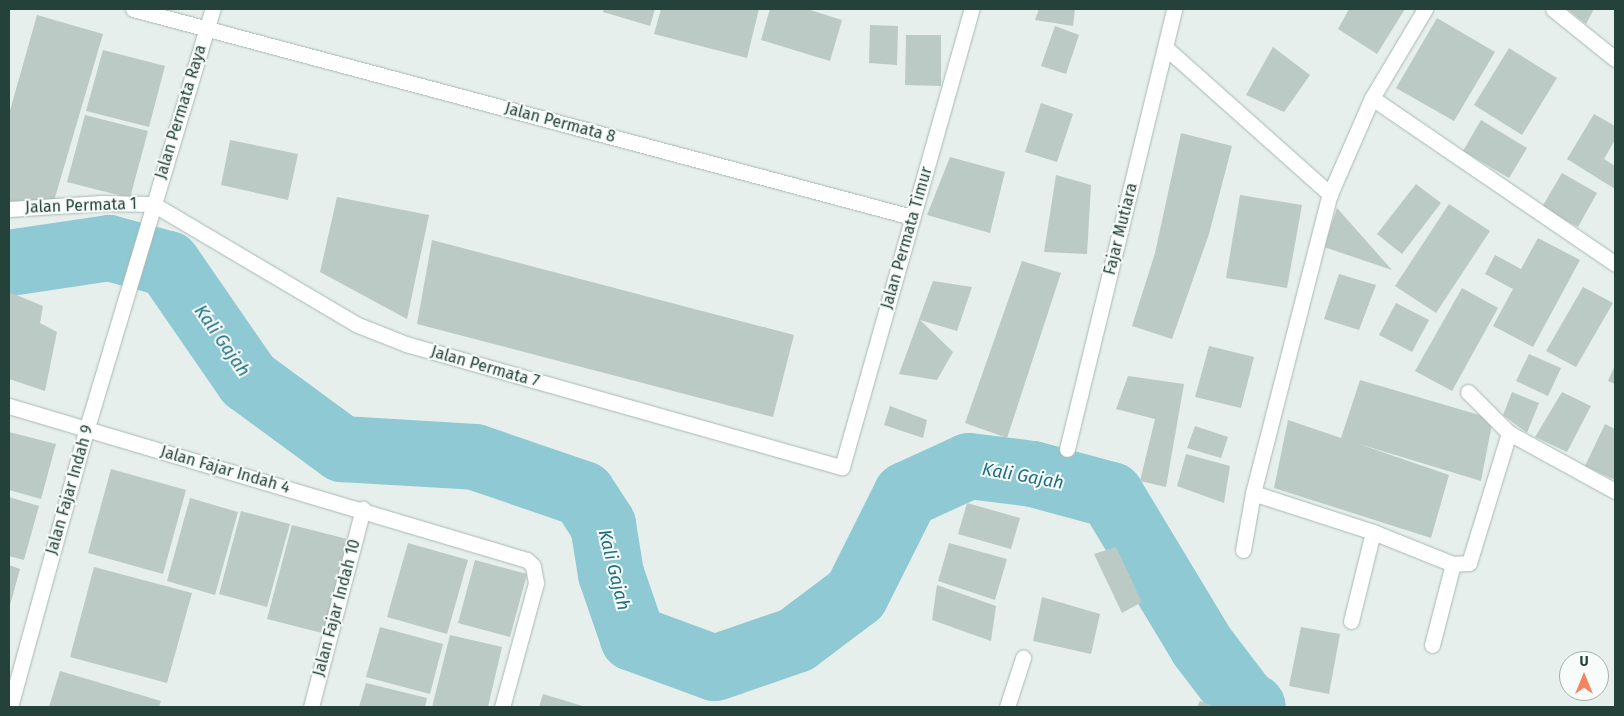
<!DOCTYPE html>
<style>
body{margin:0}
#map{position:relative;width:1624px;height:716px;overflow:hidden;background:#e6efeb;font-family:"Fira Sans",sans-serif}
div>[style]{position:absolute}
.river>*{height:66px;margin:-33px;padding:0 33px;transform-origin:33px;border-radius:33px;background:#8ec9d4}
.building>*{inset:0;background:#bbcac4}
.roads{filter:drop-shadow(0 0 1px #a8b8b2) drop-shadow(0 0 1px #a8b8b2)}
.minor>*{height:15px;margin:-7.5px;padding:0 7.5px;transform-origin:7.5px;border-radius:7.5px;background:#fff}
span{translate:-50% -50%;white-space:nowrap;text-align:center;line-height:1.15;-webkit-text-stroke:4px #f7fbf9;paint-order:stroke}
.street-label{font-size:16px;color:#24423a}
.water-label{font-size:18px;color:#1c6f80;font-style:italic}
.frame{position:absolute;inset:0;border:10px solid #24423a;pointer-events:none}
.north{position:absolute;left:1559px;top:651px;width:50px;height:50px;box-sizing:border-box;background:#f7fbf9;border:1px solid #a3b1ad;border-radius:50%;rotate:0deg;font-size:14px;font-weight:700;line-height:20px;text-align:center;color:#24423a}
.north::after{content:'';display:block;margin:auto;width:18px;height:22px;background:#f4845f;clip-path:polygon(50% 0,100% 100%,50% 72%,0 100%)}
</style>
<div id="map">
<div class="river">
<i style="left:9px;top:263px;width:101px;rotate:-8.5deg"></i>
<i style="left:109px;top:248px;width:61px;rotate:15.2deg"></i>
<i style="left:168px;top:264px;width:141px;rotate:55.4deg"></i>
<i style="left:248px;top:380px;width:117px;rotate:36.3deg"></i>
<i style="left:342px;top:449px;width:133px;rotate:3.4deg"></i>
<i style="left:475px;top:457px;width:114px;rotate:18.9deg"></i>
<i style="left:583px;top:494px;width:37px;rotate:57deg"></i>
<i style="left:603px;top:525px;width:50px;rotate:80.7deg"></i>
<i style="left:611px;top:574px;width:68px;rotate:71deg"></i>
<i style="left:633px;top:638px;width:87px;rotate:20.1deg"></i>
<i style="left:715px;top:668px;width:86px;rotate:-19.1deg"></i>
<i style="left:796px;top:640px;width:75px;rotate:-36.9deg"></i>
<i style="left:856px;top:595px;width:112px;rotate:-63.4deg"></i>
<i style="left:906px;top:495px;width:69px;rotate:-24.7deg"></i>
<i style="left:969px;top:466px;width:64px;rotate:7.1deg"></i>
<i style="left:1033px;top:474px;width:81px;rotate:15.1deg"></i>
<i style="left:1111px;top:495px;width:176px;rotate:58.9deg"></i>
<i style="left:1202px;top:646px;width:74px;rotate:52.7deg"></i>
<i style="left:1247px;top:705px;width:6px;rotate:18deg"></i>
</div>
<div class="building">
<i style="clip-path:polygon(604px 9px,655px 9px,650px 26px,603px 12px)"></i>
<i style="clip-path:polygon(661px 9px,759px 9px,747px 58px,654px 34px)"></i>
<i style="clip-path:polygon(770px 9px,807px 9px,842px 20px,830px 61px,761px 40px)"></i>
<i style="clip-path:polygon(1039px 9px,1075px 9px,1073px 26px,1035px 20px)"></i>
<i style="clip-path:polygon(1349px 9px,1405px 9px,1377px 54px,1338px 29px)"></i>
<i style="clip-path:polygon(1567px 9px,1594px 9px,1586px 24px)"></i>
<i style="clip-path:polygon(37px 15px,103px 34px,54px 201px,9px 204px,9px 114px)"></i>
<i style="clip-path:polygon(1437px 18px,1495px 52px,1454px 121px,1396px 88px)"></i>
<i style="clip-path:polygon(870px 25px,898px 26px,897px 65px,869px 63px)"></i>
<i style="clip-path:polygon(1055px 26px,1079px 35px,1066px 74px,1041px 66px)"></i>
<i style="clip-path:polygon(906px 35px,941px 35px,941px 86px,905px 85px)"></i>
<i style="clip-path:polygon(1273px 47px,1310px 75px,1284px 112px,1246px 95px)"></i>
<i style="clip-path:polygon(1509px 48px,1557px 78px,1522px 135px,1474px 105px)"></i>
<i style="clip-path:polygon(103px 50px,165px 66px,149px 127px,86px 111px)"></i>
<i style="clip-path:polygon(1041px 103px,1073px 114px,1057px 162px,1025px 152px)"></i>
<i style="clip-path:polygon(1594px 114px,1615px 126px,1615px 140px,1604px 159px,1615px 166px,1615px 189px,1567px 159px)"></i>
<i style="clip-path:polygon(85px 115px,148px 131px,130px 198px,67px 182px)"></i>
<i style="clip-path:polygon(1481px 120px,1527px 148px,1509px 178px,1463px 151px)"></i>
<i style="clip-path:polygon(1181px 133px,1232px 146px,1209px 234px,1172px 339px,1132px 326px,1155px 253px)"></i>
<i style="clip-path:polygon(230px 140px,298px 154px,288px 200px,221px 185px)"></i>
<i style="clip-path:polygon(950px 157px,1005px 172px,990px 233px,927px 215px)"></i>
<i style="clip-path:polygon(1562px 173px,1597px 193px,1578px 227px,1542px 207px)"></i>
<i style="clip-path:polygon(1056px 175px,1091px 185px,1087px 254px,1044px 252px)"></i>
<i style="clip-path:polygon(1416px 184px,1441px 203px,1402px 254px,1377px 234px)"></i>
<i style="clip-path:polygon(1240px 195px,1302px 205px,1287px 288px,1226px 278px)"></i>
<i style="clip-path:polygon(337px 197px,429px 215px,407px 319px,320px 272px)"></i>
<i style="clip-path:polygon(1449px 204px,1490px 231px,1436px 313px,1395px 286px)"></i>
<i style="clip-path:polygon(1337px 208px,1392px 270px,1324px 247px)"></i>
<i style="clip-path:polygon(1538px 238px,1580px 260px,1533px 347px,1493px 326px,1513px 289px,1485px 274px,1495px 255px,1521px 269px)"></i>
<i style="clip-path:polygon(432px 240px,794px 335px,773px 417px,417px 324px)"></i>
<i style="clip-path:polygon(1022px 261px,1061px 273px,1007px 438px,965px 423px)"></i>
<i style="clip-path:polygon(1339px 274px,1376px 285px,1359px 330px,1324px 319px)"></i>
<i style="clip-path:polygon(933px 281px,972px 287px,957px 331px,920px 320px,953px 352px,937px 380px,899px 374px)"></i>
<i style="clip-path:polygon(1583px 287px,1613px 303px,1576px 367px,1546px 351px)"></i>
<i style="clip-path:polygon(1462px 288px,1498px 308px,1452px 391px,1415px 371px)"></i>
<i style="clip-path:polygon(9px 292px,43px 306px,40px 323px,57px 332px,45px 391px,9px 379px)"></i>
<i style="clip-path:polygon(1396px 303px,1429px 320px,1412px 352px,1379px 335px)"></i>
<i style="clip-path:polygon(1209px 346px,1254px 357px,1241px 408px,1195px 397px)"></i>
<i style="clip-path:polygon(1529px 354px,1561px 368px,1548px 396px,1516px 381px)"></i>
<i style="clip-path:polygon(1615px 365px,1615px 384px,1608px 381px)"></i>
<i style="clip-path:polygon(1128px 376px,1184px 384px,1166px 487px,1140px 481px,1155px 419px,1116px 409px)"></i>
<i style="clip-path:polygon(1360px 380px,1493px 419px,1481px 481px,1359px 444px,1449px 475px,1431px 538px,1274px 488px,1288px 420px,1341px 438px)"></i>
<i style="clip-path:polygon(1512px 392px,1539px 403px,1527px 433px,1503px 415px)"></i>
<i style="clip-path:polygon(1562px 392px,1591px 406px,1567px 452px,1535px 437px)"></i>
<i style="clip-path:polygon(890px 406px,927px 420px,923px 438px,884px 425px)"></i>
<i style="clip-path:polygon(1605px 424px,1615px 429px,1615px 480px,1585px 466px)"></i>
<i style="clip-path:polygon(1195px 426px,1228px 437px,1221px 458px,1187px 448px)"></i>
<i style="clip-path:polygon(9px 432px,56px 444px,41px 499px,9px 490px)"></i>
<i style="clip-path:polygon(1186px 454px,1230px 466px,1224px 503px,1177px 486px)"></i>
<i style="clip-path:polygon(111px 469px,186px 490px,163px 574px,88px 553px)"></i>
<i style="clip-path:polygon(9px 497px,39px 506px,24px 560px,9px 556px)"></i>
<i style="clip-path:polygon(190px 498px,238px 512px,215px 595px,167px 581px)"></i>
<i style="clip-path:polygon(967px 503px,1020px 518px,1011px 549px,958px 534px)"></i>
<i style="clip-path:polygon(241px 511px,290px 524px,267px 607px,219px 594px)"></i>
<i style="clip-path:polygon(292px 525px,351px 540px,326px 634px,267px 619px)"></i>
<i style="clip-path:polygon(408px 543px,468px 560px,447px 634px,387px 617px)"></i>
<i style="clip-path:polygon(949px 543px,1007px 559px,995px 600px,938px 581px)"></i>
<i style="clip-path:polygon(1116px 547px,1142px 602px,1122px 613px,1094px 554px)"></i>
<i style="clip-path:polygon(475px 560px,527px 574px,510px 637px,458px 623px)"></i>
<i style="clip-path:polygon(9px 565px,20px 569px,9px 609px)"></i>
<i style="clip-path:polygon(94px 567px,192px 593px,167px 683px,70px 657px)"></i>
<i style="clip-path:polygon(937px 585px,996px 606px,991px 641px,932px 620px)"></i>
<i style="clip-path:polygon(1042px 597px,1100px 614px,1091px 654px,1033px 641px)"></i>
<i style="clip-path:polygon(380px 627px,443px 644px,430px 694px,366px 677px)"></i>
<i style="clip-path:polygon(1301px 627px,1340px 634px,1329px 694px,1289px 686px)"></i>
<i style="clip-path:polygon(450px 635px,502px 647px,488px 707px,432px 707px)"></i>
<i style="clip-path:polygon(60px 671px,161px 701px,159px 707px,49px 707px)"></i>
<i style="clip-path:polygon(366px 683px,427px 698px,425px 707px,359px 707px)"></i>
<i style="clip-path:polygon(543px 694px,586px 707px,539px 707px)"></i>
<i style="clip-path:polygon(1200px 701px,1215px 707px,1197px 707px)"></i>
</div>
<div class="roads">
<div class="minor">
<i style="left:133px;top:9px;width:806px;rotate:14.95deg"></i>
<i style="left:1553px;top:9px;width:80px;rotate:38.9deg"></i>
<i style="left:1166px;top:48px;width:220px;rotate:41.7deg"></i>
<i style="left:1372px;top:98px;width:294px;rotate:34.3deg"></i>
<i style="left:9px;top:209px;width:93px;rotate:-3.7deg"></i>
<i style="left:102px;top:203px;width:51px;rotate:1.1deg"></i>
<i style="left:153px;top:204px;width:238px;rotate:30.6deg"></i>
<i style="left:358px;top:325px;width:52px;rotate:21.6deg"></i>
<i style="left:406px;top:344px;width:453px;rotate:15.8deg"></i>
<i style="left:842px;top:467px;width:476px;rotate:-74.2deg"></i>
<i style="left:1468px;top:392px;width:58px;rotate:45deg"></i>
<i style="left:9px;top:406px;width:540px;rotate:16.56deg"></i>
<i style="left:527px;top:560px;width:8px;rotate:45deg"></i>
<i style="left:533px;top:566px;width:17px;rotate:80deg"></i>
<i style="left:536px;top:583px;width:129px;rotate:105.3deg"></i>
<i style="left:1067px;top:449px;width:453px;rotate:-76.3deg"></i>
<i style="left:1253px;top:493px;width:126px;rotate:18deg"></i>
<i style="left:1373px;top:532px;width:86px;rotate:21.8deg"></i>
<i style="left:1243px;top:550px;width:58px;rotate:-80deg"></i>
<i style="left:1253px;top:493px;width:309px;rotate:-75.6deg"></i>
<i style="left:1330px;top:194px;width:105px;rotate:-66.4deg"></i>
<i style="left:1372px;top:98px;width:104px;rotate:-59.2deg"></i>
<i style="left:1351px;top:621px;width:92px;rotate:-76.1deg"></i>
<i style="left:1432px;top:645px;width:84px;rotate:-75.5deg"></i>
<i style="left:1453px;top:564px;width:16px;rotate:-4deg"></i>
<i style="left:1469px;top:563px;width:136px;rotate:-72.9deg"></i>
<i style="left:1509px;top:433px;width:121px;rotate:28.7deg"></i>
<i style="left:10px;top:707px;width:286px;rotate:-74.6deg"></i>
<i style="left:86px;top:431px;width:441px;rotate:-73.3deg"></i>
<i style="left:311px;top:707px;width:205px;rotate:-75.3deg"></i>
<i style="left:1007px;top:707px;width:52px;rotate:-71.9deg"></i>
</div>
</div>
<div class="street-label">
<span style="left:181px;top:112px;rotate:-73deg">Jalan Permata Raya</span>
<span style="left:560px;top:123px;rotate:15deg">Jalan Permata 8</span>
<span style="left:81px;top:206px;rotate:-2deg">Jalan Permata 1</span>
<span style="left:1121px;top:229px;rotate:-76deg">Fajar Mutiara</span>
<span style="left:907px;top:238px;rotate:-74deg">Jalan Permata Timur</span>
<span style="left:485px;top:367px;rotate:16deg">Jalan Permata 7</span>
<span style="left:225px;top:470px;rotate:16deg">Jalan Fajar Indah 4</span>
<span style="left:70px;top:490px;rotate:-74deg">Jalan Fajar Indah 9</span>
<span style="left:337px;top:608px;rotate:-75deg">Jalan Fajar Indah 10</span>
</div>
<div class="water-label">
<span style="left:222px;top:341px;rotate:55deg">Kali Gajah</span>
<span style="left:1023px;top:476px;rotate:10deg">Kali Gajah</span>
<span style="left:614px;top:570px;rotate:76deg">Kali Gajah</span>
</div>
<div class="frame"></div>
<div class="north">U</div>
</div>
